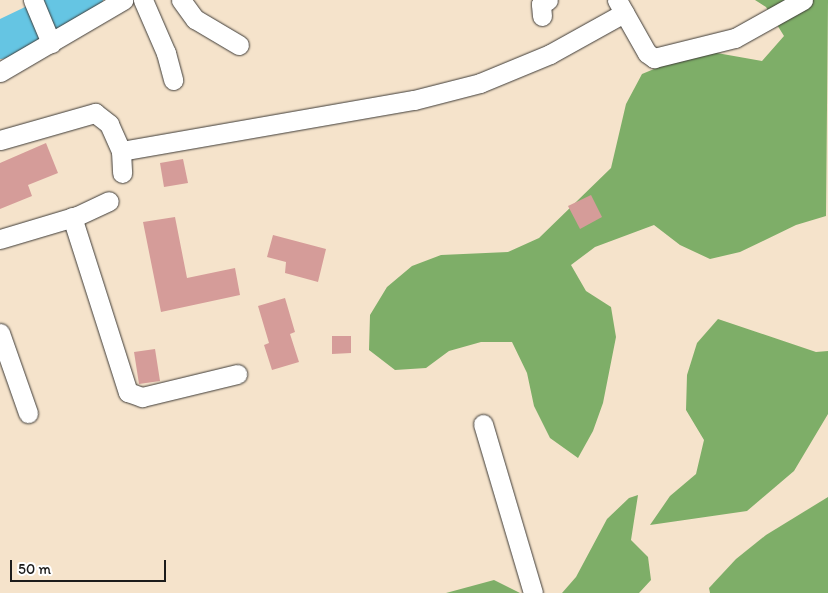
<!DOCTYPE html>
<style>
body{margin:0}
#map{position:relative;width:828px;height:593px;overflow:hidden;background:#f5e3cb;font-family:Itim,sans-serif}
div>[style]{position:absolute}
.forest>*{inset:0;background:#7eae68}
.river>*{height:38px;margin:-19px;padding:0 19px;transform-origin:19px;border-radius:19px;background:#65c5e3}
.building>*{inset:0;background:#d59c99}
.roads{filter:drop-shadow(0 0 1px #3d3a36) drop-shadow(0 0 1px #3d3a36)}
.minor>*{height:19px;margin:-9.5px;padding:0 9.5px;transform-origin:9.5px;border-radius:9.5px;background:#fff}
span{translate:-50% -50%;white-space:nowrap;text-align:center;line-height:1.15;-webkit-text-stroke:4px #fff;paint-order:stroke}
.scale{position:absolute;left:10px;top:560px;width:156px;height:22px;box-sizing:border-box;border:2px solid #1c1c1c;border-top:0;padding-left:6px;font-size:15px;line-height:18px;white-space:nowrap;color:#1c1c1c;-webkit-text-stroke:4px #fff;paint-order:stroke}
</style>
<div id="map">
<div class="forest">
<i style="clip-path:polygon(755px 0,828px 0,826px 216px,796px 225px,740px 252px,710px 259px,680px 245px,654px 225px,595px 247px,571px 265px,586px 291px,611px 307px,616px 337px,603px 403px,593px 431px,578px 458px,550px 438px,534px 406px,527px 373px,512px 342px,481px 342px,449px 351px,426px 368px,395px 370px,369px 350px,370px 315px,387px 287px,412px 266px,441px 255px,508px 252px,539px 238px,611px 168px,626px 104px,642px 74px,700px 50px,762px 61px,784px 36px,766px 7px)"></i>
<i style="clip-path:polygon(718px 319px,816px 352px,828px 351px,828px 414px,794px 471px,747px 511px,650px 525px,670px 496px,696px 474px,704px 440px,686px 410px,687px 375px,697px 343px)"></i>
<i style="clip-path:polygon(638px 495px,631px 540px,648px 557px,651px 580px,639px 593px,562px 593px,576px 577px,607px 519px,629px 498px)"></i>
<i style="clip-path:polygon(828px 497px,828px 593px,710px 593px,709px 588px,736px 559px,766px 535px)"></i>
<i style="clip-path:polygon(494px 580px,520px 593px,446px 593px)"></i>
</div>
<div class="river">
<i style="left:0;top:40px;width:93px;rotate:-25.5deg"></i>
</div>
<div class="building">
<i style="clip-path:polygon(46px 143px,58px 173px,28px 185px,32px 196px,0 209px,0 163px)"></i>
<i style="clip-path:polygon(183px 159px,188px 183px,164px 187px,160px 163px)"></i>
<i style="clip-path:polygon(591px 195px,602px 217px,580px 229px,568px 206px)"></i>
<i style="clip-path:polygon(175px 217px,187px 278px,235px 268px,240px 295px,161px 312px,143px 222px)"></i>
<i style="clip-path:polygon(273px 235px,326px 249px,318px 282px,285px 273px,286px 262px,267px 257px)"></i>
<i style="clip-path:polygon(285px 298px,295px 332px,290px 334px,299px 362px,272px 370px,264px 345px,269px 343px,258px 306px)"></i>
<i style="clip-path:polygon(332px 336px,351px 336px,351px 353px,332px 354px)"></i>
<i style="clip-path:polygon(155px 349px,160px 381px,139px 384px,134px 352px)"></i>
</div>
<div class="roads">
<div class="minor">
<i style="left:33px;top:0;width:47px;rotate:67.3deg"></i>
<i style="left:143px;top:0;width:58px;rotate:66.5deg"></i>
<i style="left:166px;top:53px;width:28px;rotate:75deg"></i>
<i style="left:181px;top:0;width:24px;rotate:54deg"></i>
<i style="left:195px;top:19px;width:51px;rotate:30.6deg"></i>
<i style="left:617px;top:0;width:61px;rotate:60.5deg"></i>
<i style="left:647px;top:53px;width:9px;rotate:36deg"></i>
<i style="left:654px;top:58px;width:83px;rotate:-13.9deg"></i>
<i style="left:735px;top:38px;width:78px;rotate:-29.2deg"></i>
<i style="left:542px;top:16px;width:12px;rotate:-95deg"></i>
<i style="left:541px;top:4px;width:8px;rotate:-30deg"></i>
<i style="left:0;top:72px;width:143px;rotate:-30.3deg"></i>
<i style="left:0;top:140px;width:99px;rotate:-15.9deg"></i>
<i style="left:95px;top:113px;width:18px;rotate:38deg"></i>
<i style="left:109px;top:124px;width:30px;rotate:66deg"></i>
<i style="left:121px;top:151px;width:297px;rotate:-9.9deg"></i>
<i style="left:414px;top:100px;width:68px;rotate:-14.4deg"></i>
<i style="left:480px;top:83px;width:76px;rotate:-22.5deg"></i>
<i style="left:550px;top:54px;width:85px;rotate:-29deg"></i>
<i style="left:121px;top:151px;width:22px;rotate:87deg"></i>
<i style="left:72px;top:217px;width:184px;rotate:72.3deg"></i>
<i style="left:128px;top:392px;width:15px;rotate:20deg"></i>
<i style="left:142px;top:397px;width:98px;rotate:-13.6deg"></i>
<i style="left:0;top:239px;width:80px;rotate:-16.6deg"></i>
<i style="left:77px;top:216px;width:35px;rotate:-25deg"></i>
<i style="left:0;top:333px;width:85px;rotate:70.7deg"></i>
<i style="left:483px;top:424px;width:176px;rotate:73.5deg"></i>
</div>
</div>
<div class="scale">50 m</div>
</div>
